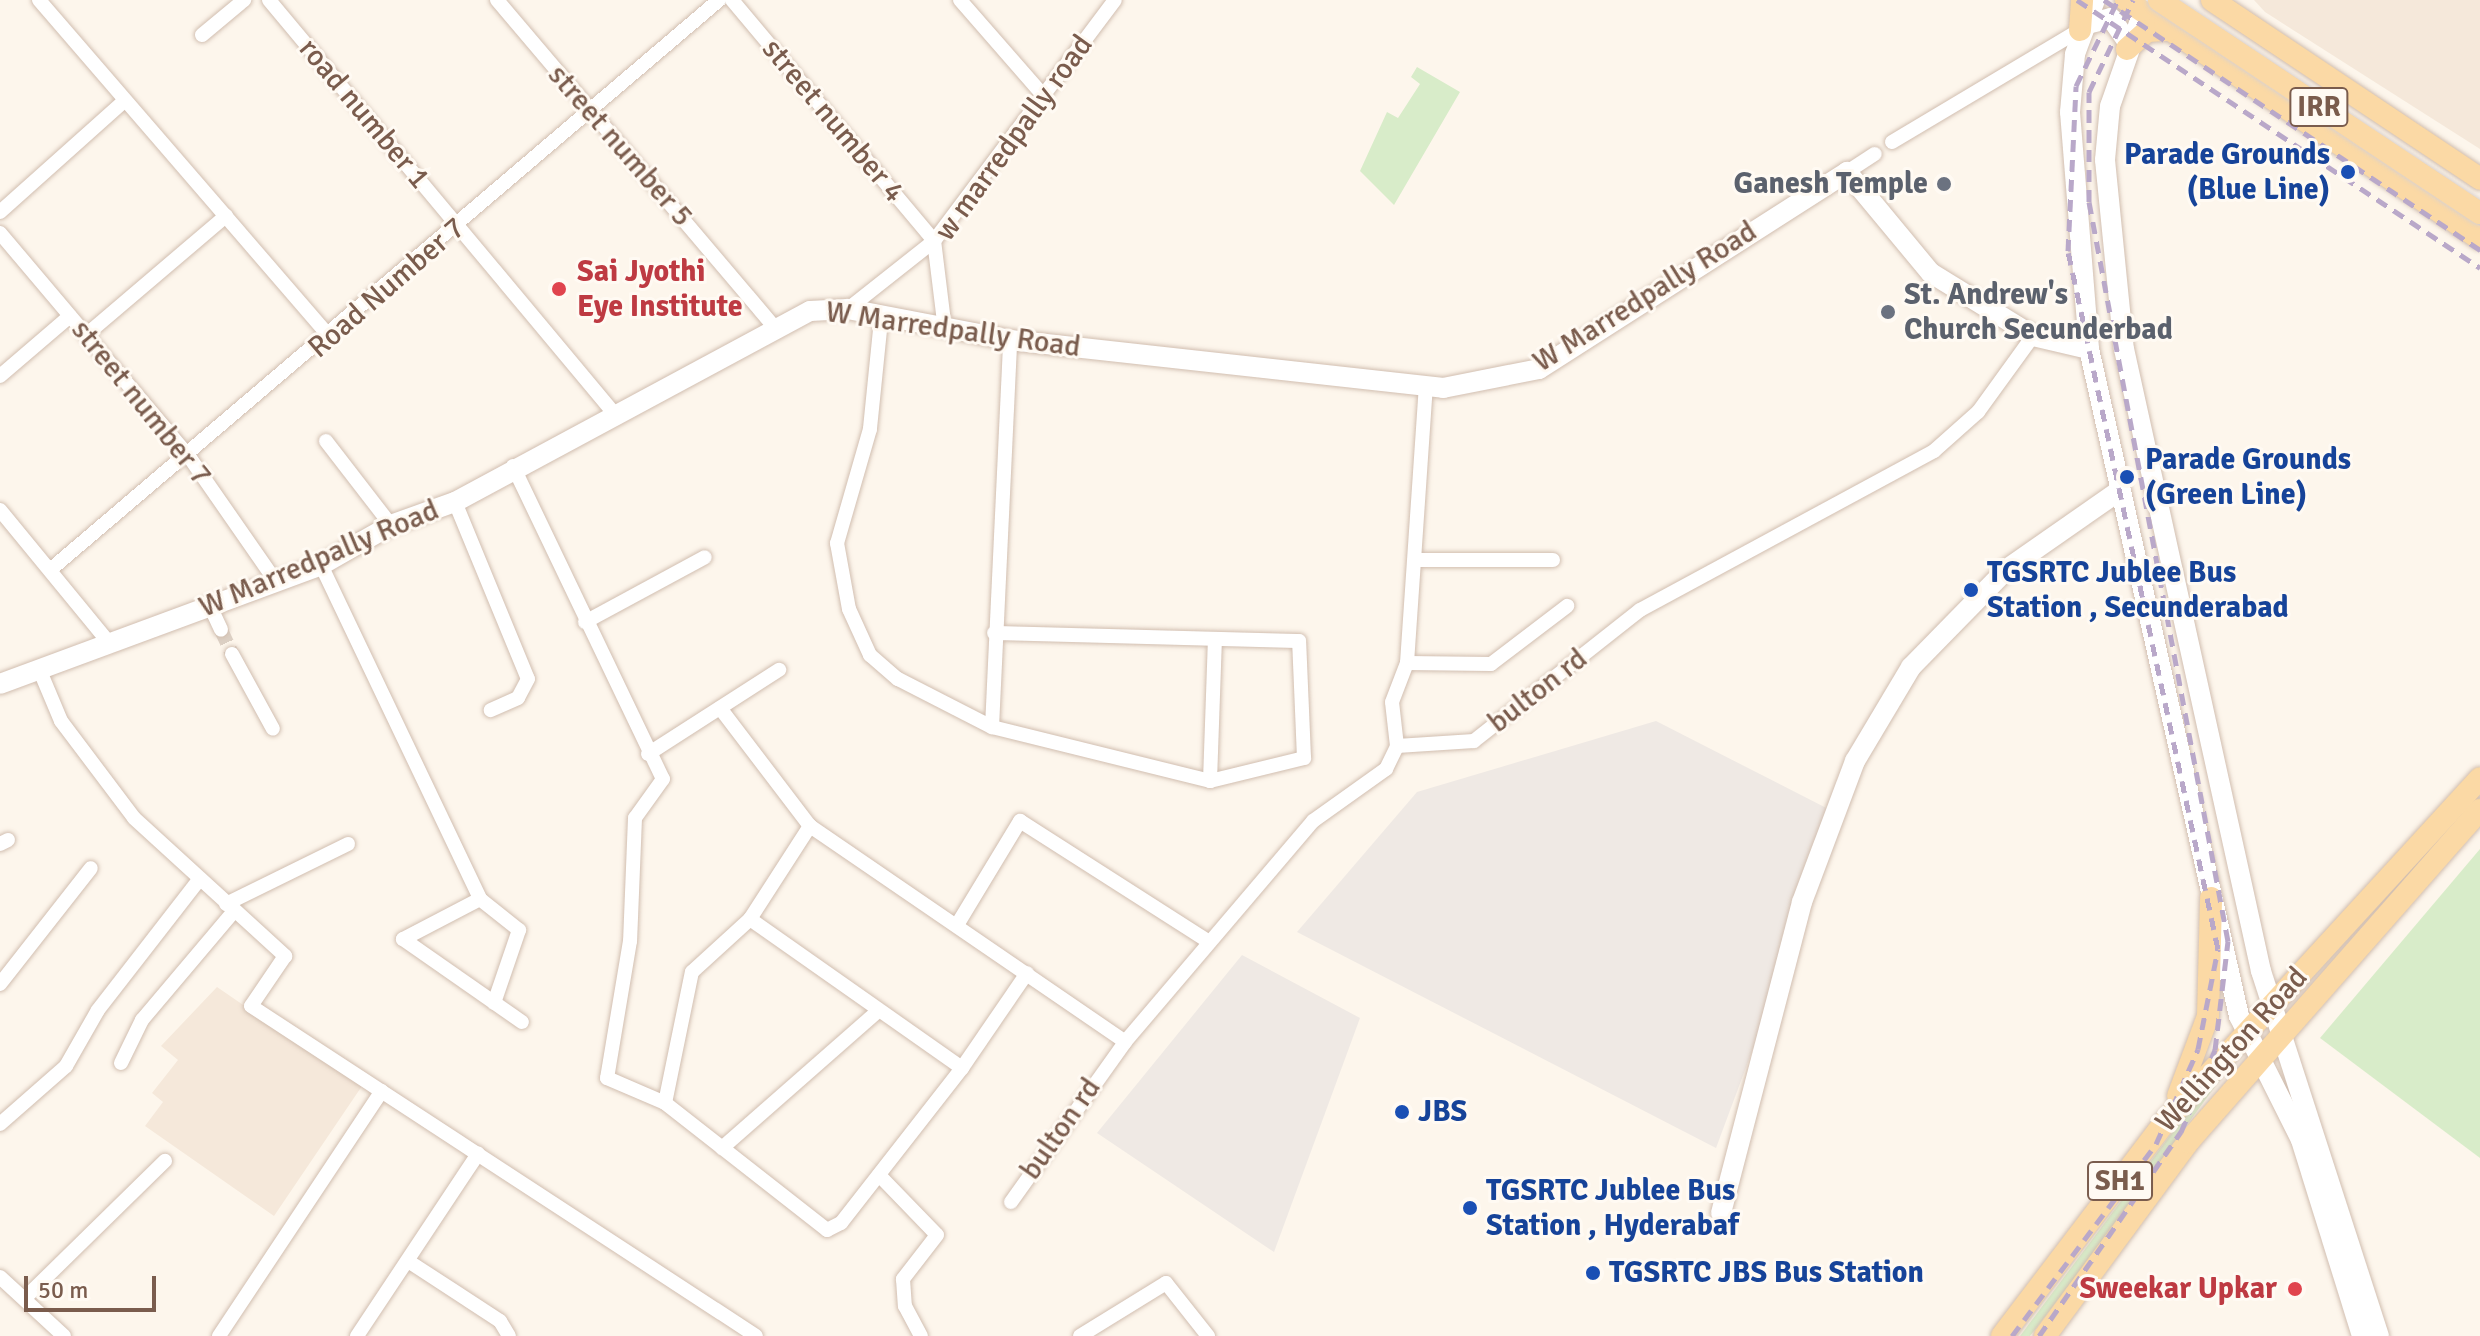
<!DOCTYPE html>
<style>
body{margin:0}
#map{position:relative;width:2480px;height:1336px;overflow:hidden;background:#fdf6ec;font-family:Signika,sans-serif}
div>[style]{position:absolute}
.residential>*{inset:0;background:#f5e8da}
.industrial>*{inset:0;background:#efe9e4}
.green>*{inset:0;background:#d8ecc9}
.street-tunnel>*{height:14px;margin-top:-7px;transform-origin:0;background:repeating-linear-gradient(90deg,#dcd0c4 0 14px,transparent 0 21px)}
.roads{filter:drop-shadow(0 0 2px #d1beb0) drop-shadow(0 0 2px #d1beb0)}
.street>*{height:14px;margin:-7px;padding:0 7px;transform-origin:7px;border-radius:7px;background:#fff}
.secondary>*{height:20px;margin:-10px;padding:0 10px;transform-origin:10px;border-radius:10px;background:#fff}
.primary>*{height:22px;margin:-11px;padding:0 11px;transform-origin:11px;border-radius:11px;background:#fbd9a5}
.rail>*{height:5px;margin-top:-2.5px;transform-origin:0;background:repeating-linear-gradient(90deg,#b9a8c9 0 12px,transparent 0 20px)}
.bridges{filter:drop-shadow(0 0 2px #dad1cd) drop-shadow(0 0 2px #dad1cd)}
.primary-bridge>*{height:22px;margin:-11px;padding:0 11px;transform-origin:11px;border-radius:11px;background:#fbd9a5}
.dots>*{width:22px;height:22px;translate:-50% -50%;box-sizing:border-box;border:4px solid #fffaf3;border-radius:50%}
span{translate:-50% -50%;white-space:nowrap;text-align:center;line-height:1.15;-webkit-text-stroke:6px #fffaf3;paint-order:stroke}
.shield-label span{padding:2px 6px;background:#fffaf3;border:2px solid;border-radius:6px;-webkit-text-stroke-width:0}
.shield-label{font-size:28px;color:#7a5c4d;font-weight:700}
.street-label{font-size:30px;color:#7a5c4d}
.transit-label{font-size:30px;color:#164399;font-weight:700}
.right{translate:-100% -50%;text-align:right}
.left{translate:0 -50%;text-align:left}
.worship-label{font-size:30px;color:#5b616d;font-weight:700}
.health-label{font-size:30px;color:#be3a42;font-weight:700}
.scale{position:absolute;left:24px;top:1276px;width:132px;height:36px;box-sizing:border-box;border:4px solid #7a5c4d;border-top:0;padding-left:10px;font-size:24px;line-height:28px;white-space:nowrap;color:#7a5c4d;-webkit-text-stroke:6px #fffaf3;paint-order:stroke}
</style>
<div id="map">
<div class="residential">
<i style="clip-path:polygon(2254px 0,2480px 0,2480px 149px,2265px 12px)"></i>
<i style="clip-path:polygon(217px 987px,362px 1086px,274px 1216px,145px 1126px,163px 1102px,152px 1093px,178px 1060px,161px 1046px)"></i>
</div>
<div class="industrial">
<i style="clip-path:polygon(1656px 721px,1840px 815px,1716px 1148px,1297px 932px,1417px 792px)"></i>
<i style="clip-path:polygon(1242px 955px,1360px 1018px,1274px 1252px,1097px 1133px)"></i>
</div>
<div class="green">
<i style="clip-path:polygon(1417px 67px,1460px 92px,1394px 205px,1360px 171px,1387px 112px,1398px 118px,1420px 84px,1411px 77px)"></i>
<i style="clip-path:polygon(2480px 849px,2480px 1158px,2320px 1038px)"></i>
<i style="clip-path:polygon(2225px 1062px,2230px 1066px,2083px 1267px,2030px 1336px,2020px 1336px)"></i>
</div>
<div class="street-tunnel">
<i style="left:221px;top:630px;width:26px;rotate:65deg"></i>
</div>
<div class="roads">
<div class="street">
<i style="left:39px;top:0;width:445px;rotate:49.2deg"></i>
<i style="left:269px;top:0;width:537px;rotate:50.14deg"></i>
<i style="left:497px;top:0;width:430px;rotate:49.7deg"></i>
<i style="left:732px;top:0;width:314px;rotate:50deg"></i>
<i style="left:934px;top:241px;width:110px;rotate:141.7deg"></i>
<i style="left:960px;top:0;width:123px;rotate:48.9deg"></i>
<i style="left:202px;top:35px;width:55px;rotate:-39.8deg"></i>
<i style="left:1892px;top:142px;width:219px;rotate:-30.8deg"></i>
<i style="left:1847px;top:172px;width:33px;rotate:-33deg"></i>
<i style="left:0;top:212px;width:166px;rotate:-41.8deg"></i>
<i style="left:0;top:233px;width:294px;rotate:49.8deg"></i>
<i style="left:190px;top:458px;width:147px;rotate:55.2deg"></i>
<i style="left:881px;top:320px;width:110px;rotate:95.8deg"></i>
<i style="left:870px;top:429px;width:119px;rotate:106.1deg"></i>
<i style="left:837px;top:543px;width:67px;rotate:79.7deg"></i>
<i style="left:849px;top:609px;width:51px;rotate:65.5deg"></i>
<i style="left:870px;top:655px;width:37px;rotate:41deg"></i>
<i style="left:898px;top:679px;width:106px;rotate:27.1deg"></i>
<i style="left:992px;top:727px;width:225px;rotate:13.9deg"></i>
<i style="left:1210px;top:781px;width:97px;rotate:-13.7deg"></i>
<i style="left:1304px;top:758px;width:117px;rotate:-92.4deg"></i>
<i style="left:1299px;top:641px;width:305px;rotate:-178.5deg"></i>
<i style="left:945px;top:330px;width:90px;rotate:-97deg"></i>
<i style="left:934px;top:241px;width:301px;rotate:-53.1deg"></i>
<i style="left:86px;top:335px;width:184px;rotate:-40.4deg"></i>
<i style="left:0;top:376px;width:92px;rotate:-40.6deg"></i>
<i style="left:326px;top:441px;width:106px;rotate:52.3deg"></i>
<i style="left:513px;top:466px;width:347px;rotate:64.4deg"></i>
<i style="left:663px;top:779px;width:48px;rotate:125.7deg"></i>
<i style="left:635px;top:818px;width:123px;rotate:92.3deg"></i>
<i style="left:630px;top:941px;width:139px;rotate:99.5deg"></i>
<i style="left:607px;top:1078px;width:63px;rotate:23.3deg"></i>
<i style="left:665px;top:1103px;width:206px;rotate:38.1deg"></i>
<i style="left:827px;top:1230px;width:16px;rotate:-27deg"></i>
<i style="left:841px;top:1223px;width:197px;rotate:-52deg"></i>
<i style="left:962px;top:1068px;width:115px;rotate:-55.6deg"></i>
<i style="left:455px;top:502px;width:191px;rotate:67.6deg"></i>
<i style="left:528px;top:679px;width:21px;rotate:118deg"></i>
<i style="left:518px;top:698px;width:30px;rotate:156deg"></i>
<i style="left:0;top:510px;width:175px;rotate:50.6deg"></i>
<i style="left:1417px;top:560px;width:136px"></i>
<i style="left:321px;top:565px;width:370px;rotate:64.5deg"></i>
<i style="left:480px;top:899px;width:87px;rotate:152.5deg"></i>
<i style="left:403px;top:939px;width:145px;rotate:34.9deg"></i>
<i style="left:50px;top:570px;width:879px;rotate:-40.43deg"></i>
<i style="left:210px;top:606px;width:26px;rotate:65deg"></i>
<i style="left:585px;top:622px;width:136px;rotate:-28.4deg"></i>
<i style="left:232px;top:654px;width:85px;rotate:61.3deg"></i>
<i style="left:1407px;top:663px;width:84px;rotate:0.7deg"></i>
<i style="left:1491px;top:664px;width:96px;rotate:-37.3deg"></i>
<i style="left:40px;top:671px;width:54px;rotate:67.2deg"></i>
<i style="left:61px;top:721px;width:121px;rotate:53deg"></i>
<i style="left:134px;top:818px;width:205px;rotate:42.4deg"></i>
<i style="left:285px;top:956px;width:60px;rotate:124.2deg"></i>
<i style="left:251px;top:1006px;width:603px;rotate:33.16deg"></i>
<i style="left:720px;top:708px;width:148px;rotate:52.7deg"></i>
<i style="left:992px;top:727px;width:387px;rotate:-87.3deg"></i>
<i style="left:1397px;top:746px;width:44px;rotate:-96.5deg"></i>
<i style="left:1392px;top:702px;width:42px;rotate:-69deg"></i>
<i style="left:1407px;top:663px;width:278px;rotate:-86.1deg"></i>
<i style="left:648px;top:754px;width:156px;rotate:-32.7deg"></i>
<i style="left:1210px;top:781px;width:141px;rotate:-88deg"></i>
<i style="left:0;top:844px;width:9px;rotate:-27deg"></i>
<i style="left:480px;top:899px;width:50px;rotate:38.5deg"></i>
<i style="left:519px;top:930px;width:77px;rotate:108.9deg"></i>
<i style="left:226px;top:904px;width:136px;rotate:-26.2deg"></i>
<i style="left:750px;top:919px;width:259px;rotate:35.1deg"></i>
<i style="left:957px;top:925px;width:122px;rotate:-58.8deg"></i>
<i style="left:1020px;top:821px;width:224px;rotate:32.6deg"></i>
<i style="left:0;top:984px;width:147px;rotate:-51.9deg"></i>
<i style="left:121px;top:1063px;width:48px;rotate:-64deg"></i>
<i style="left:142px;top:1020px;width:143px;rotate:-49.8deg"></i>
<i style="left:665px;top:1103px;width:134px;rotate:-78.4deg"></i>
<i style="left:692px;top:972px;width:79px;rotate:-42.4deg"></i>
<i style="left:750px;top:919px;width:111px;rotate:-57.2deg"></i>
<i style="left:810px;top:826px;width:382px;rotate:34.4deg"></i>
<i style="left:0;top:1124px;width:88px;rotate:-41.3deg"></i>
<i style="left:66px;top:1066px;width:64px;rotate:-60.3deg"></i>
<i style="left:98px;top:1010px;width:165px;rotate:-52.2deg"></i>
<i style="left:722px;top:1148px;width:206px;rotate:-41.3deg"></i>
<i style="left:879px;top:1175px;width:83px;rotate:46deg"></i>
<i style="left:937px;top:1235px;width:56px;rotate:127.7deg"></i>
<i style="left:903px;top:1279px;width:27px;rotate:86deg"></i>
<i style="left:905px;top:1306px;width:34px;rotate:62deg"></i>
<i style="left:1011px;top:1202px;width:196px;rotate:-54.5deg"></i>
<i style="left:1125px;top:1042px;width:290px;rotate:-49.6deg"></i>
<i style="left:1313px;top:821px;width:90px;rotate:-35.5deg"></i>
<i style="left:1386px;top:769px;width:25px;rotate:-64deg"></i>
<i style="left:1397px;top:746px;width:77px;rotate:-3.7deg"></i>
<i style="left:1474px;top:741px;width:211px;rotate:-38.3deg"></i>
<i style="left:1640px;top:610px;width:334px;rotate:-28.4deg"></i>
<i style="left:1934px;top:451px;width:59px;rotate:-41.6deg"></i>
<i style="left:1978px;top:412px;width:94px;rotate:-54.1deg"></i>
<i style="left:408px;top:1261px;width:110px;rotate:33.1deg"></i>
<i style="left:500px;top:1321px;width:17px;rotate:59deg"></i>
<i style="left:0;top:1277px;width:87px;rotate:42.7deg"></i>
<i style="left:25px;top:1298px;width:196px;rotate:-44.4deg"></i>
<i style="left:219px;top:1336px;width:294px;rotate:-56.4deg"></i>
<i style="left:357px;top:1336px;width:219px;rotate:-56.4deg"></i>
<i style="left:1080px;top:1336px;width:101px;rotate:-31.6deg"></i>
<i style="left:1166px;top:1283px;width:68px;rotate:51.6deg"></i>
</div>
<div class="secondary">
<i style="left:2095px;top:0;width:58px;rotate:110.3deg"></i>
<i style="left:2075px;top:54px;width:58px;rotate:94.9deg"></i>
<i style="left:2070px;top:112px;width:238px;rotate:85.4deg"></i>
<i style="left:2089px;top:349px;width:684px;rotate:77.33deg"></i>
<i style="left:2239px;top:1016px;width:139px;rotate:63.4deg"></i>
<i style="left:2301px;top:1140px;width:205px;rotate:72.7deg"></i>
<i style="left:2147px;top:0;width:112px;rotate:109.2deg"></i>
<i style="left:2110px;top:106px;width:54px;rotate:95.3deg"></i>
<i style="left:2105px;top:160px;width:190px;rotate:84.3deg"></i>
<i style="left:2124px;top:349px;width:637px;rotate:77.58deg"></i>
<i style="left:2261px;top:971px;width:384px;rotate:72.1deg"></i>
<i style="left:2083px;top:25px;width:29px;rotate:-14deg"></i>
<i style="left:2111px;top:18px;width:32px;rotate:55deg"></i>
<i style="left:0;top:684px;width:342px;rotate:-20.3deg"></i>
<i style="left:321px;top:565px;width:81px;rotate:-29.7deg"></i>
<i style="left:391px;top:525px;width:68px;rotate:-19.8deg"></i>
<i style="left:455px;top:502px;width:403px;rotate:-28.3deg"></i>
<i style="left:810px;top:311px;width:38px;rotate:-3deg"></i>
<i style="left:848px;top:309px;width:165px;rotate:10.8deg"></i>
<i style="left:1010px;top:340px;width:436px;rotate:6.3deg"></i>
<i style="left:1443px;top:388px;width:98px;rotate:-11.2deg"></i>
<i style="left:1539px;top:369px;width:366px;rotate:-32.6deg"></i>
<i style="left:1847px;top:172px;width:131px;rotate:50.3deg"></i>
<i style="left:1931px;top:273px;width:120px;rotate:31.7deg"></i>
<i style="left:2033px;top:336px;width:57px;rotate:13.1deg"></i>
<i style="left:1721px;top:1213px;width:321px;rotate:-75.4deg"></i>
<i style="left:1802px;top:902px;width:151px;rotate:-69.4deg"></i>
<i style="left:1855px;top:761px;width:109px;rotate:-59.2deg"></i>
<i style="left:1911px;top:667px;width:137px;rotate:-45.6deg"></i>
<i style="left:2007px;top:569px;width:136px;rotate:-34.9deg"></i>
</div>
<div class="primary">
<i style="left:2126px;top:0;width:427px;rotate:34deg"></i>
<i style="left:2212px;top:0;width:322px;rotate:33.7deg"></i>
<i style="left:2080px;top:30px;width:30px;rotate:-86deg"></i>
<i style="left:2127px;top:49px;width:27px;rotate:-42deg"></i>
<i style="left:2147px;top:31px;width:22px;rotate:-3deg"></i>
<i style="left:2169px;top:30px;width:7px;rotate:-124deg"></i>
<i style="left:2178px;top:1096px;width:85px;rotate:-69.4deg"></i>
<i style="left:2208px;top:1016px;width:118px;rotate:-88.5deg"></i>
<i style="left:2002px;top:1336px;width:269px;rotate:-52.7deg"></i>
<i style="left:2165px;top:1122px;width:466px;rotate:-47.5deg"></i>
<i style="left:2045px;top:1336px;width:241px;rotate:-53.6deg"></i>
<i style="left:2188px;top:1142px;width:442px;rotate:-48.7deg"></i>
</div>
</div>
<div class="rail">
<i style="left:2077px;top:0;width:484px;rotate:33.6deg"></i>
<i style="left:2104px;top:0;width:452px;rotate:33.6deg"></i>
<i style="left:2012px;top:1336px;width:240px;rotate:-53.1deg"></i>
<i style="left:2156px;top:1144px;width:104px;rotate:-66.1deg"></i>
<i style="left:2198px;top:1049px;width:102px;rotate:-78.7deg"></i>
<i style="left:2218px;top:949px;width:714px;rotate:-102.13deg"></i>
<i style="left:2068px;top:251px;width:165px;rotate:-87.2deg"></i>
<i style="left:2076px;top:86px;width:96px;rotate:-64deg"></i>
<i style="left:2039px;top:1336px;width:249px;rotate:-55.2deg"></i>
<i style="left:2181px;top:1132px;width:89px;rotate:-67.5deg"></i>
<i style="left:2215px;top:1050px;width:110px;rotate:-83.2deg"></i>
<i style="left:2228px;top:941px;width:752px;rotate:-100.65deg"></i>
<i style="left:2089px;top:202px;width:110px;rotate:-90deg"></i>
<i style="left:2089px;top:92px;width:102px;rotate:-64.4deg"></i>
</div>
<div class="bridges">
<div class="primary-bridge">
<i style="left:2159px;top:0;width:385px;rotate:33.6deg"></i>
</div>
</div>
<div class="dots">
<i style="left:2348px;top:172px;background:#1a4fb4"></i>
<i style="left:1944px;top:184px;background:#6b7280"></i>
<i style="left:559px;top:289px;background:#e0444e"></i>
<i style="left:1888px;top:312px;background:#6b7280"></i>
<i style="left:2127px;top:477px;background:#1a4fb4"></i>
<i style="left:1971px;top:590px;background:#1a4fb4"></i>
<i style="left:1402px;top:1112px;background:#1a4fb4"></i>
<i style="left:1470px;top:1208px;background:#1a4fb4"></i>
<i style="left:1593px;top:1273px;background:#1a4fb4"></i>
<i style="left:2295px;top:1289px;background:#e0444e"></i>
</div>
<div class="shield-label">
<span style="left:2319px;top:107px">IRR</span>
<span style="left:2120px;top:1181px">SH1</span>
</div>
<div class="street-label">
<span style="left:364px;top:114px;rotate:50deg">road number 1</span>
<span style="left:833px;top:121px;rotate:50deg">street number 4</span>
<span style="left:1014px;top:138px;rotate:-54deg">w marredpally road</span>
<span style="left:620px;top:146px;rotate:49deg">street number 5</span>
<span style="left:387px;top:288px;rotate:-41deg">Road Number 7</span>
<span style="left:1645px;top:297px;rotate:-32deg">W Marredpally Road</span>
<span style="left:953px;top:330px;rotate:8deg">W Marredpally Road</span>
<span style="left:141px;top:403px;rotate:51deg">street number 7</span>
<span style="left:319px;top:559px;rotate:-23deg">W Marredpally Road</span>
<span style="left:1538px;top:691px;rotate:-38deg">bulton rd</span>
<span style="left:2232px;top:1050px;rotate:-48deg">Wellington Road</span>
<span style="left:1061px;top:1129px;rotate:-55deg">bulton rd</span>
</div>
<div class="transit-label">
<span class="right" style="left:2330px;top:172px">Parade Grounds<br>(Blue Line)</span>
<span class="left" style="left:2145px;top:477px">Parade Grounds<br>(Green Line)</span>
<span class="left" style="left:1987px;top:590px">TGSRTC Jublee Bus<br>Station , Secunderabad</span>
<span class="left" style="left:1418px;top:1112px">JBS</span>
<span class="left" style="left:1486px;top:1208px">TGSRTC Jublee Bus<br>Station , Hyderabaf</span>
<span class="left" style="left:1609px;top:1273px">TGSRTC JBS Bus Station</span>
</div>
<div class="worship-label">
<span class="right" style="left:1928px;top:184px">Ganesh Temple</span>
<span class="left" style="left:1904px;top:312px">St. Andrew's<br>Church Secunderbad</span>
</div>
<div class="health-label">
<span class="left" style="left:577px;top:289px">Sai Jyothi<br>Eye Institute</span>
<span class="right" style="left:2277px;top:1289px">Sweekar Upkar</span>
</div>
<div class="scale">50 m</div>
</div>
